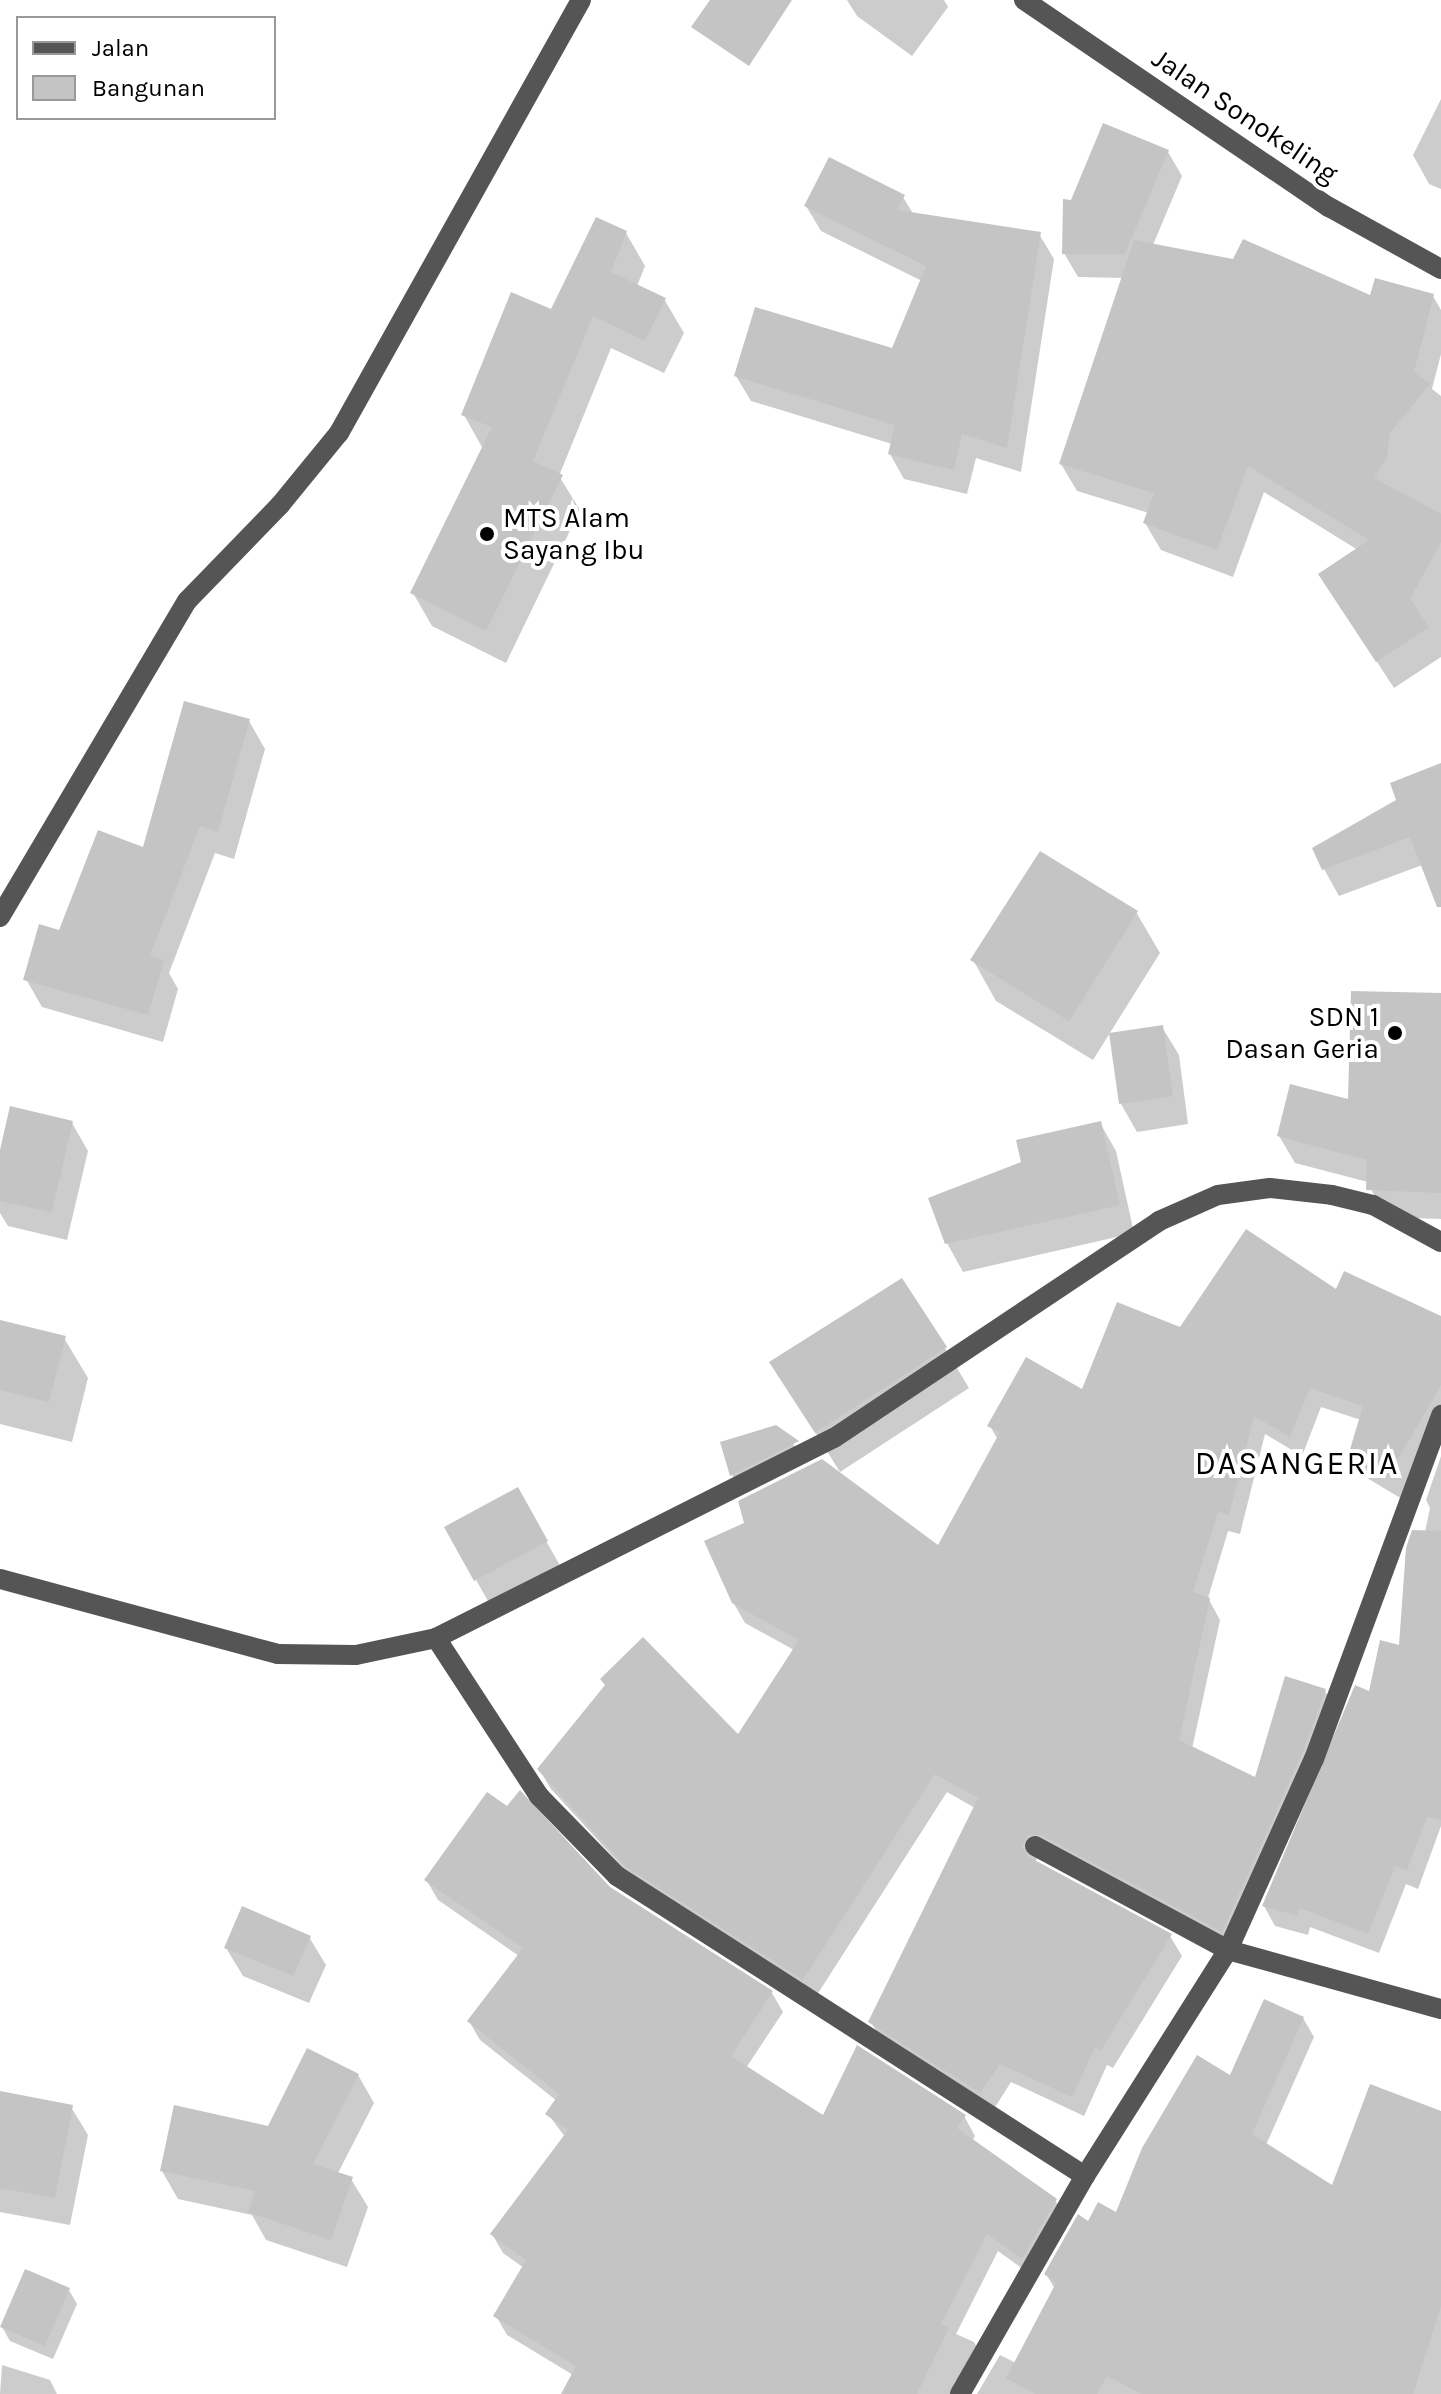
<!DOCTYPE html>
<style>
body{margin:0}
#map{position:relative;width:1441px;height:2394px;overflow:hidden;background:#fff;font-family:Karla,sans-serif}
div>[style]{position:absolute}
.shadow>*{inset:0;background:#0003}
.building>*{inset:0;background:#c4c4c4}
.minor>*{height:20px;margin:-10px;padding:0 10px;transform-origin:10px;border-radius:10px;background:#555}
.dots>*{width:22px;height:22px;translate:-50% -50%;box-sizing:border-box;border:4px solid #fff;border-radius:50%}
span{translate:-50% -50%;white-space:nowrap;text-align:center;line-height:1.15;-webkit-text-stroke:8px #fff;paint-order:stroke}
.street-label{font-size:28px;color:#000}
.poi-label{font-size:28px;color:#000}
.left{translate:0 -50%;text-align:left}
.right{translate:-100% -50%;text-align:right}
.quarter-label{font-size:32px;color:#000;letter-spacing:2px}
.legend{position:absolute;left:16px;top:16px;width:260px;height:104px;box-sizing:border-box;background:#fff;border:2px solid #999;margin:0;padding:10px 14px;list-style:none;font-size:24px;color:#000}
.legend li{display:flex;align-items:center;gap:16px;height:40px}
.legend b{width:40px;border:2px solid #999}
</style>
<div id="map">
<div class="shadow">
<i style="clip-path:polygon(847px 0,944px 0,948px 7px,912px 56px,857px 16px)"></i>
<i style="clip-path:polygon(1441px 99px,1441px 189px,1429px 184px,1413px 155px)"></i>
<i style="clip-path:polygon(1168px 152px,1182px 176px,1153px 245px,1372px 298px,1433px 296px,1441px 310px,1441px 354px,1432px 389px,1441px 396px,1441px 657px,1394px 688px,1320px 574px,1358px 550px,1264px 492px,1233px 577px,1161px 550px,1145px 523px,1149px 513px,1077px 491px,1061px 464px,1123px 278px,1078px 277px,1064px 253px,1072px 202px)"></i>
<i style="clip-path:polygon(903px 197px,914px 215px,1039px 234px,1054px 259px,1021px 472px,976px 458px,967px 494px,904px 479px,890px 454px,892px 444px,751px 401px,736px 376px,893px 351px,922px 281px,821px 231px,806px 206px)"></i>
<i style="clip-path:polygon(626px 233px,645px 266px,637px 286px,664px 299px,684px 333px,664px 373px,611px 348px,559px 476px,580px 510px,506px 663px,432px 626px,413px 593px,483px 449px,464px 415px)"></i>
<i style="clip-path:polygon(249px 721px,265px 749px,234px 859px,215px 853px,169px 973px,178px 989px,163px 1042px,42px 1007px,26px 979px,60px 932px,144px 850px)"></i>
<i style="clip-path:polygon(1441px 766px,1441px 858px,1339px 896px,1324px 869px)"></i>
<i style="clip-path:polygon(1136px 912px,1160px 953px,1093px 1060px,996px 1001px,973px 960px)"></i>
<i style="clip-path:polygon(1441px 995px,1441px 1219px,1384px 1217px,1368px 1182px,1295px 1163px,1279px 1136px,1350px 1102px)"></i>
<i style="clip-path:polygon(1162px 1027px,1179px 1055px,1188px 1124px,1137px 1132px,1121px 1104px)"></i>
<i style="clip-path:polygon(72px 1123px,88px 1151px,67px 1240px,8px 1226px,0 1213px,0 1159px)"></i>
<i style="clip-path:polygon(1100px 1123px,1116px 1151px,1134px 1233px,963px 1272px,947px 1243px,1024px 1163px)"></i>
<i style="clip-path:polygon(1337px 1292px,1441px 1318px,1441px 1430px,1412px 1505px,1362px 1475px,1350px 1455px,1361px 1420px,1321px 1407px,1302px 1456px,1265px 1434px,1240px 1534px,1228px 1531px,1208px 1598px,1220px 1620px,1192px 1749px,1257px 1780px,1325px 1691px,1336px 1710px,1233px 1950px,1040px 1854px,1034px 1863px,1170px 1936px,1182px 1956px,1113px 2068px,1107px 2065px,1084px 2116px,1011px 2082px,992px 2112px,882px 2041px,871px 2022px,975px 1808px,947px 1792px,815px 1998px,639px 1885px,551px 1789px,539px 1769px,738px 1737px,794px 1650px,745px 1623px,733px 1602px,939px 1548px,998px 1440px,990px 1426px,1083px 1392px,1181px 1330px)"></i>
<i style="clip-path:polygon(0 1322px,64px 1338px,88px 1378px,72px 1442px,0 1424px)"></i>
<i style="clip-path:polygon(945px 1348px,969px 1388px,840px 1472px,772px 1363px)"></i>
<i style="clip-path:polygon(776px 1427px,805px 1456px,740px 1488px,732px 1475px)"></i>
<i style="clip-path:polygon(1441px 1456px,1441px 1826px,1418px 1889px,1406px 1884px,1379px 1953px,1310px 1927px,1308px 1935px,1275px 1926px,1264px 1906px,1370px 1694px,1401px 1647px,1430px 1508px,1426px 1500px)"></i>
<i style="clip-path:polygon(533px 1518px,562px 1569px,492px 1608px,476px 1580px)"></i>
<i style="clip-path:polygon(427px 1881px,608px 1888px,772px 1993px,783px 2012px,746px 2068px,823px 2118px,964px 2116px,975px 2136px,972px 2141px,1055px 2200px,1066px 2219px,1034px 2277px,998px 2251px,956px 2334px,974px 2342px,985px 2361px,966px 2394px,563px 2394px,573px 2375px,507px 2335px,496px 2316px,524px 2268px,503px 2253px,492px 2234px,565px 2137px,548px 2114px,557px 2101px,480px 2040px,469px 2021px,519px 1956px,438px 1900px)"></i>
<i style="clip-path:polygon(309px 1937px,326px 1965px,309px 2003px,243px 1976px,226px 1948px)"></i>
<i style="clip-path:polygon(1303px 2018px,1314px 2037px,1266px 2145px,1333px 2188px,1441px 2113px,1441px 2394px,977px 2394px,1000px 2355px,1016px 2363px,1055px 2289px,1046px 2274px,1089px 2224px,1117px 2215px,1231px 2078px)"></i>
<i style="clip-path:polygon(358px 2075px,374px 2103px,338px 2173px,351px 2179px,368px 2207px,347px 2267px,266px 2240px,252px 2215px,178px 2199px,162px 2171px,269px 2128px)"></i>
<i style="clip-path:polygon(0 2098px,71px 2107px,88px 2135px,70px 2225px,0 2212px)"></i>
<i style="clip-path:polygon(69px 2290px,77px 2304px,53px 2359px,10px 2341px,2px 2327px)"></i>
<i style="clip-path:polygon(2px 2365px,50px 2380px,57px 2394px,0 2394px)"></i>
</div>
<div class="building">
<i style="clip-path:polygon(710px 0,792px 0,749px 66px,691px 27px)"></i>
<i style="clip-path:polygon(1103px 123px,1169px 150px,1125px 254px,1062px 254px,1063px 199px,1071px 200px)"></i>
<i style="clip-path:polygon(829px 157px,905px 195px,897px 210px,1041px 232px,1007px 448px,962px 434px,954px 470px,888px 454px,895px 425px,734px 376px,755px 307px,892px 348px,926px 266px,804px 206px)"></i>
<i style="clip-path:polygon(596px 217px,627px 231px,611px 272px,666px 298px,645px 341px,593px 316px,533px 461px,563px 475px,486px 631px,410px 593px,492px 427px,461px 415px,511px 292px,551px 309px)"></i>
<i style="clip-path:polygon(1243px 239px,1370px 295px,1375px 278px,1434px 294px,1414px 372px,1430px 384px,1390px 433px,1387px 457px,1374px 478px,1441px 514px,1441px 542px,1410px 599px,1429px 627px,1376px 662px,1318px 574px,1369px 540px,1248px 466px,1217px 550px,1143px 523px,1154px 493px,1059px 464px,1134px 240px,1233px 259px)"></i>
<i style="clip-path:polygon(184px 701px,250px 719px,218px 832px,200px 826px,150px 956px,164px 960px,148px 1015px,23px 980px,39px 924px,59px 930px,98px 830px,143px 847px)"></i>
<i style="clip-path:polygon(1441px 763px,1441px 907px,1437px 907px,1410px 837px,1322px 870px,1312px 848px,1396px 800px,1390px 783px)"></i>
<i style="clip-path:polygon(1040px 851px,1138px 911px,1069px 1021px,970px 960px)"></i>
<i style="clip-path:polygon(1351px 991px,1441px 993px,1441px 1193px,1366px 1190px,1367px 1160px,1277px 1136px,1290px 1084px,1348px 1099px)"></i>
<i style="clip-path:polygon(1163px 1025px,1173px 1096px,1119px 1104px,1109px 1033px)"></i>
<i style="clip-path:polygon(10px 1106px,73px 1121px,52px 1212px,0 1201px,0 1150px)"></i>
<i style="clip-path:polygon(1101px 1121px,1120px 1205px,945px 1244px,928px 1198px,1021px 1162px,1016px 1140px)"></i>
<i style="clip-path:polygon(1246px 1229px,1336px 1289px,1344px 1271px,1441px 1316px,1441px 1385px,1387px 1478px,1348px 1456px,1363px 1406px,1310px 1388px,1290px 1437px,1254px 1416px,1229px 1515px,1218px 1512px,1193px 1592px,1210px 1598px,1179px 1740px,1255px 1777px,1285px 1676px,1326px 1689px,1302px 1754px,1222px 1932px,1041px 1835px,1028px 1835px,1022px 1847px,1029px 1857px,1172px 1934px,1101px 2050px,1095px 2047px,1072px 2097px,1000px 2064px,980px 2093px,868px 2022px,978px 1798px,935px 1774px,803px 1980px,625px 1866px,537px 1769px,605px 1685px,600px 1679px,643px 1637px,738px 1734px,799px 1640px,732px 1603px,704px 1541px,744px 1523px,738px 1501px,822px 1459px,938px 1545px,1000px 1432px,987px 1426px,1026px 1357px,1082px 1389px,1117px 1302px,1180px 1327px)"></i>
<i style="clip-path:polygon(902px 1278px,947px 1347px,815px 1433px,769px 1362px)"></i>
<i style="clip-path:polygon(0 1320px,66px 1336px,49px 1402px,0 1390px)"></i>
<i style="clip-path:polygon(776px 1425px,799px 1441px,730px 1476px,720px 1442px)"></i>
<i style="clip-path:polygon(518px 1487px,548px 1541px,474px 1581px,444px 1527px)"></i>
<i style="clip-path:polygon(1412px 1530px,1441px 1531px,1441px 1820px,1427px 1817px,1407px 1870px,1395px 1866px,1368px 1934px,1300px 1908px,1298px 1916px,1262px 1906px,1355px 1685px,1369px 1691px,1380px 1640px,1399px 1645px,1406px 1548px)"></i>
<i style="clip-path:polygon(520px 1790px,610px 1887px,773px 1991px,731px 2056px,823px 2115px,857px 2045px,966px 2115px,957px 2128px,1057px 2199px,1022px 2259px,987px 2234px,941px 2324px,949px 2328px,917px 2394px,561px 2394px,576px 2366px,493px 2316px,526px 2260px,490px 2234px,568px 2130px,545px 2114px,559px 2094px,467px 2021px,523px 1948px,424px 1880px,487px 1792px,507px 1806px)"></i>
<i style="clip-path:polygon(242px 1906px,311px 1936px,293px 1976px,224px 1948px)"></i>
<i style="clip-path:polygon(1264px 1999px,1304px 2017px,1252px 2134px,1332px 2185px,1370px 2084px,1441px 2111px,1441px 2306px,1413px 2394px,1141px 2394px,1107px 2376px,1097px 2394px,1035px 2394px,1006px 2378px,1056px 2283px,1044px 2274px,1078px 2214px,1088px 2221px,1098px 2202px,1116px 2212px,1142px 2148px,1197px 2055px,1230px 2075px)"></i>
<i style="clip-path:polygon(307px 2048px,359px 2074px,313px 2164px,353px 2177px,331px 2240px,248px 2212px,255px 2191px,160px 2171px,174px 2105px,268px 2126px)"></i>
<i style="clip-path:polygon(0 2091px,73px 2105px,55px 2198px,0 2188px)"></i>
<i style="clip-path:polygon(25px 2269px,70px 2288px,45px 2346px,0 2327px)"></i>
</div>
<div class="minor">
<i style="left:1024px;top:0;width:369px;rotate:34.2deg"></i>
<i style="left:1329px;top:207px;width:128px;rotate:29deg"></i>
<i style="left:0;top:917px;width:367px;rotate:-59.4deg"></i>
<i style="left:187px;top:601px;width:134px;rotate:-45.9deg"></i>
<i style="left:280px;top:505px;width:93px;rotate:-50.7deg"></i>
<i style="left:339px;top:433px;width:496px;rotate:-60.8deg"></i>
<i style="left:0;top:1579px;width:288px;rotate:15.1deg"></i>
<i style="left:278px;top:1654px;width:78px;rotate:0.7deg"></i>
<i style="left:356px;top:1655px;width:82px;rotate:-12deg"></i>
<i style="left:436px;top:1638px;width:445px;rotate:-26.7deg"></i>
<i style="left:834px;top:1438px;width:391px;rotate:-33.7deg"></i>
<i style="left:1159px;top:1221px;width:64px;rotate:-23.8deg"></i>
<i style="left:1218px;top:1195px;width:52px;rotate:-7.7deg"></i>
<i style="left:1270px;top:1188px;width:62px;rotate:6.4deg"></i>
<i style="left:1332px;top:1195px;width:42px;rotate:13.7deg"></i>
<i style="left:1373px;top:1205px;width:77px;rotate:28.6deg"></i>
<i style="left:436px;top:1638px;width:189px;rotate:56.9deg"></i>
<i style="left:539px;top:1796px;width:112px;rotate:45.7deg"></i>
<i style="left:617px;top:1876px;width:556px;rotate:32.66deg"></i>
<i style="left:1035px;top:1846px;width:219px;rotate:28.3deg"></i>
<i style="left:1228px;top:1950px;width:209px;rotate:-65.8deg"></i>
<i style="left:1314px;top:1759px;width:367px;rotate:-69.7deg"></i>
<i style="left:960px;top:2394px;width:251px;rotate:-60.2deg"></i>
<i style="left:1085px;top:2176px;width:267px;rotate:-57.7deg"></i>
<i style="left:1228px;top:1950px;width:221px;rotate:15.5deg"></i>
</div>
<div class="dots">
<i style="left:487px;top:534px;background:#000"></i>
<i style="left:1395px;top:1033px;background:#000"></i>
</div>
<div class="street-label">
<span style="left:1245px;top:116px;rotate:34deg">Jalan Sonokeling</span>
</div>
<div class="poi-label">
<span class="left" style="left:503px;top:534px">MTS Alam<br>Sayang Ibu</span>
<span class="right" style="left:1379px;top:1033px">SDN 1<br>Dasan Geria</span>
</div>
<div class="quarter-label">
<span style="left:1297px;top:1464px">DASANGERIA</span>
</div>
<ul class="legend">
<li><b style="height:10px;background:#555"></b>Jalan</li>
<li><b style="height:22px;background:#c4c4c4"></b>Bangunan</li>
</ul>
</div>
